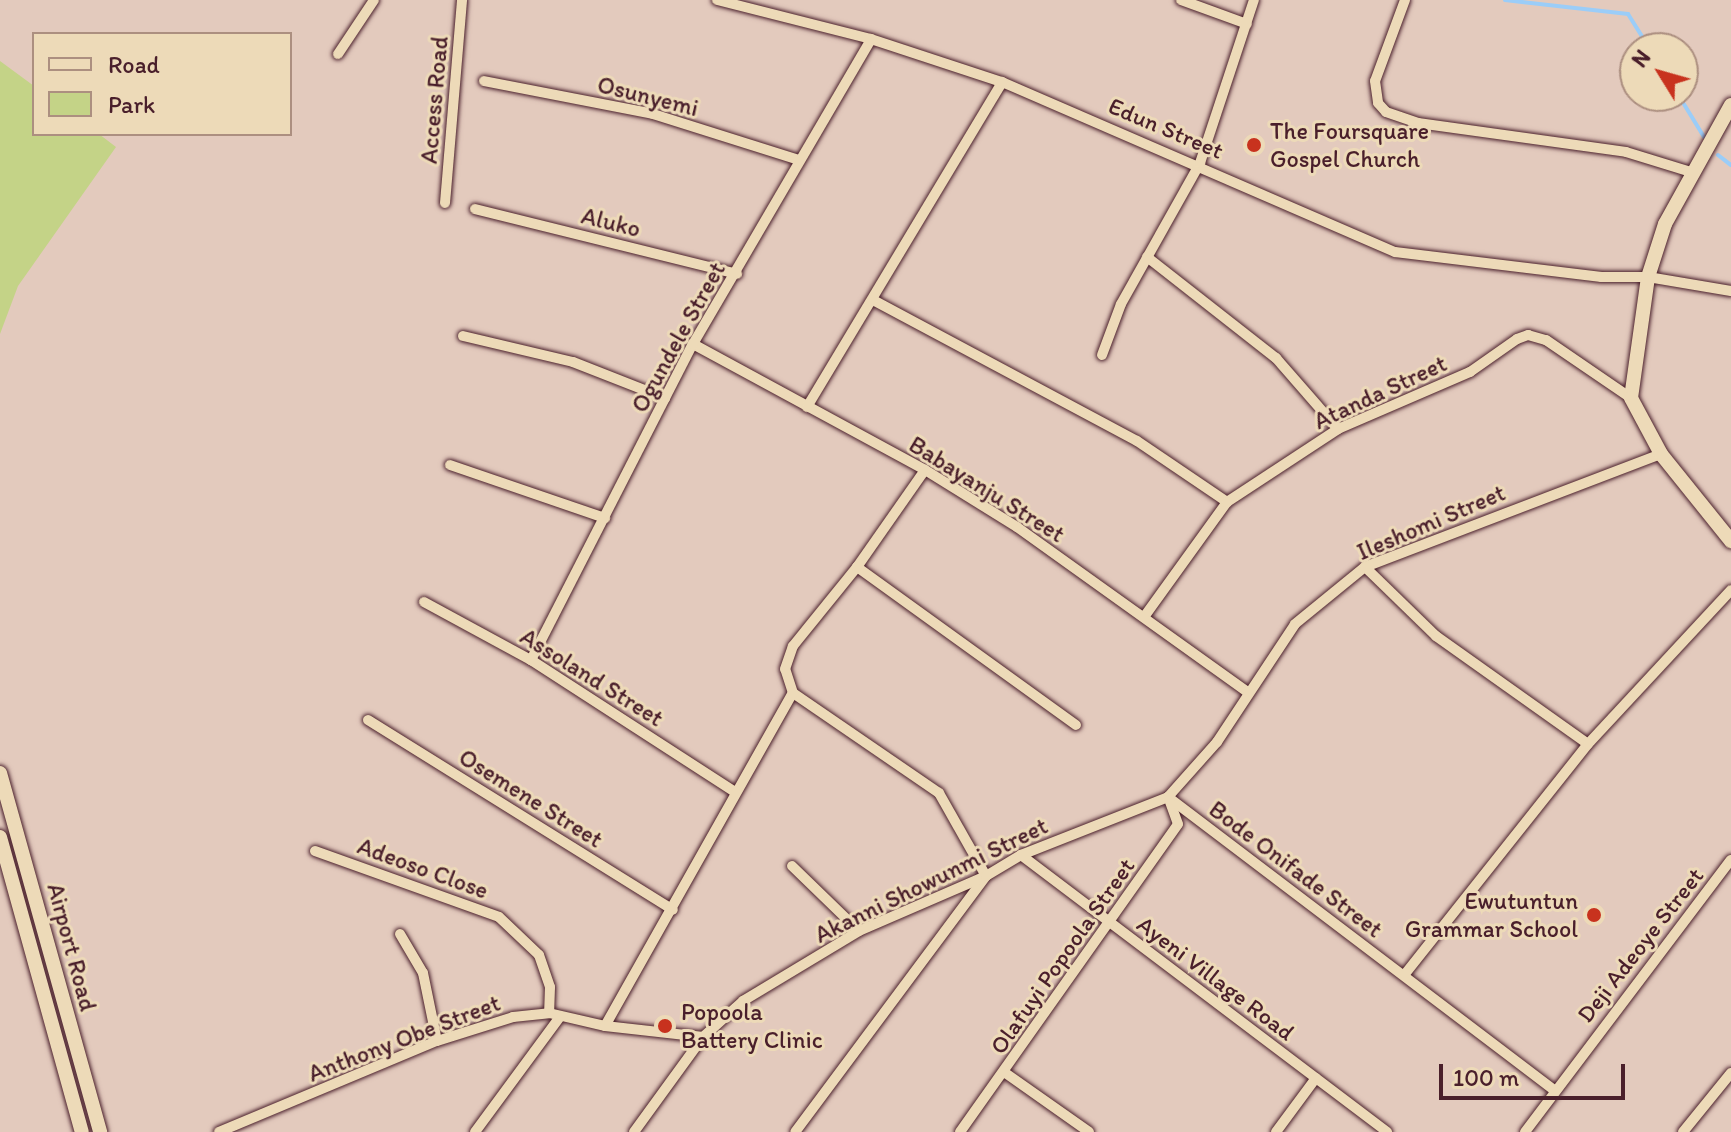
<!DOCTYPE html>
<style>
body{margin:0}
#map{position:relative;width:1731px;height:1132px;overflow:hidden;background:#e3cabd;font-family:Itim,sans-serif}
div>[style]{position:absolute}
.green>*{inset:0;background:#c4d387}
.stream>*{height:4px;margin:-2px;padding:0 2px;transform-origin:2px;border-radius:2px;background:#9bcdf8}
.roads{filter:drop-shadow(0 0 2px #4a1f2b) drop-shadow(0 0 2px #4a1f2b)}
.street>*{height:10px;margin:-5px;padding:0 5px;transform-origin:5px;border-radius:5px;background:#eddab8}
.secondary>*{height:14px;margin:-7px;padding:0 7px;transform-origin:7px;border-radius:7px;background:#eddab8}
.dots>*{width:22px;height:22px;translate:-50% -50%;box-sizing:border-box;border:4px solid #eddab8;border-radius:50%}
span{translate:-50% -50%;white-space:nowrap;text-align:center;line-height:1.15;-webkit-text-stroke:6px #eddab8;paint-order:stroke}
.street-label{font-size:24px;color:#4a1f2b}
.poi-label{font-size:24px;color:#4a1f2b}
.left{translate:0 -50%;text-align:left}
.right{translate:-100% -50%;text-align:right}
.legend{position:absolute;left:32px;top:32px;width:260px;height:104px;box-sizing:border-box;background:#eddab8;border:2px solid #ac8f80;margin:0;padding:10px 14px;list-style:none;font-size:24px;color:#4a1f2b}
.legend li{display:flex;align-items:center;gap:16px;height:40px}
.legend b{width:40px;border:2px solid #ac8f80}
.north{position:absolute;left:1619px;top:32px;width:80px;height:80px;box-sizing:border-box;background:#eddab8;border:2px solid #ac8f80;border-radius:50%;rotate:307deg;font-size:22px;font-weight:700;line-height:32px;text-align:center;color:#4a1f2b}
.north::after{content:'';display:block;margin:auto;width:28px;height:36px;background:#c8321e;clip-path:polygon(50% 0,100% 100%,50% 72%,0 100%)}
.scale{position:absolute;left:1439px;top:1064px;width:186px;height:36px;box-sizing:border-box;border:4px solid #4a1f2b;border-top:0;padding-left:10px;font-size:24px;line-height:28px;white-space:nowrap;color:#4a1f2b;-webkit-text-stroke:6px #eddab8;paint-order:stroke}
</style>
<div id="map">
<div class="green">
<i style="clip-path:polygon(0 61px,34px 86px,34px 134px,99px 134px,116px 147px,18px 286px,0 334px)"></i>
</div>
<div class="stream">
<i style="left:1505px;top:0;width:124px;rotate:6.5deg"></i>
<i style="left:1628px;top:14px;width:40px;rotate:58deg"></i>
<i style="left:1679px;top:96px;width:48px;rotate:58.6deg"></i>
<i style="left:1718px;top:155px;width:16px;rotate:38deg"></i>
</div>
<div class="roads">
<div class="street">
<i style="left:717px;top:0;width:159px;rotate:14.2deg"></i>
<i style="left:871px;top:39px;width:138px;rotate:18.2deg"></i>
<i style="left:1002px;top:82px;width:428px;rotate:23.4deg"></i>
<i style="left:1395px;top:252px;width:208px;rotate:6.9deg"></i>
<i style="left:1601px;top:277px;width:47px"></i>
<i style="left:1648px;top:277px;width:84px;rotate:9.6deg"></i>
<i style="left:1181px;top:0;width:70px;rotate:20deg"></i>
<i style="left:1405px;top:0;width:86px;rotate:110.3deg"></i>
<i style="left:1375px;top:81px;width:22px;rotate:82deg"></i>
<i style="left:1378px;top:103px;width:12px;rotate:48deg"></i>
<i style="left:1386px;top:112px;width:34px;rotate:19deg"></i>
<i style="left:1418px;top:123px;width:210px;rotate:7.9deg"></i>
<i style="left:1626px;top:152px;width:68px;rotate:17.1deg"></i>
<i style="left:338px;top:54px;width:65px;rotate:-56.3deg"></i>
<i style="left:484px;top:81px;width:172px;rotate:11deg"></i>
<i style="left:653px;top:114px;width:153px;rotate:17.5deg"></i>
<i style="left:445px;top:203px;width:204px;rotate:-85.2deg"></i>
<i style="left:475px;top:209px;width:270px;rotate:13.9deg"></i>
<i style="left:1147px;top:257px;width:164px;rotate:38.1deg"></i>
<i style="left:1276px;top:358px;width:94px;rotate:48.9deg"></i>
<i style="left:873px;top:300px;width:299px;rotate:28.1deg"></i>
<i style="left:1137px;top:441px;width:109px;rotate:34.1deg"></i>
<i style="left:463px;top:336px;width:113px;rotate:13.3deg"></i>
<i style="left:573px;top:362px;width:99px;rotate:21.4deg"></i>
<i style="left:693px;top:344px;width:264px;rotate:28.5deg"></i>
<i style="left:925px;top:470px;width:108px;rotate:31.8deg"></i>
<i style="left:1017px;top:527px;width:282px;rotate:35.6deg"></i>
<i style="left:1102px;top:355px;width:54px;rotate:-69.6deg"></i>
<i style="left:1121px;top:304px;width:162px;rotate:-60.7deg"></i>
<i style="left:1200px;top:163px;width:172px;rotate:-71.7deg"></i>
<i style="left:807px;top:407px;width:379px;rotate:-59deg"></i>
<i style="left:450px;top:465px;width:164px;rotate:18.9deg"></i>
<i style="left:857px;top:567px;width:270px;rotate:35.8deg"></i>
<i style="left:1365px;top:567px;width:99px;rotate:44.2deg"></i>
<i style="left:1436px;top:636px;width:186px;rotate:35.4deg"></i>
<i style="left:424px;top:602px;width:122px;rotate:28.5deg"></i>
<i style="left:531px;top:660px;width:243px;rotate:32.9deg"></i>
<i style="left:1144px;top:617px;width:142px;rotate:-54.2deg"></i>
<i style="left:1227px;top:502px;width:133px;rotate:-33.3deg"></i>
<i style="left:1338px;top:429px;width:144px;rotate:-23.4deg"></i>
<i style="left:1470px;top:372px;width:57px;rotate:-35.1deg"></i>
<i style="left:1517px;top:339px;width:12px;rotate:-20deg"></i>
<i style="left:1528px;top:335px;width:19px;rotate:16deg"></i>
<i style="left:1546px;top:340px;width:103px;rotate:34.3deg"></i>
<i style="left:531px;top:660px;width:355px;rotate:-62.9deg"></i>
<i style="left:693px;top:344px;width:353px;rotate:-59.7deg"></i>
<i style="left:793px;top:693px;width:177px;rotate:34.4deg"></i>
<i style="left:939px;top:793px;width:95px;rotate:60.5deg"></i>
<i style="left:986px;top:876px;width:319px;rotate:126.7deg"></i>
<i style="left:368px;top:720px;width:359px;rotate:31.9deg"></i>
<i style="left:1168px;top:797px;width:483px;rotate:37.2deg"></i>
<i style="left:315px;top:851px;width:195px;rotate:19.7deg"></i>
<i style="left:499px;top:917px;width:55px;rotate:43.5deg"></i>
<i style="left:539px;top:955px;width:34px;rotate:71deg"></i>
<i style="left:550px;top:987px;width:26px;rotate:92deg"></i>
<i style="left:1021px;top:855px;width:459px;rotate:37.1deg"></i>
<i style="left:792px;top:866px;width:93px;rotate:44.1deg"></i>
<i style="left:400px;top:934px;width:45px;rotate:59.5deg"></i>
<i style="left:423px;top:973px;width:69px;rotate:78.4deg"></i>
<i style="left:1405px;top:974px;width:294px;rotate:-51.5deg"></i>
<i style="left:1588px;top:744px;width:210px;rotate:-47.1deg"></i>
<i style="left:605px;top:1026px;width:382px;rotate:-60.6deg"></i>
<i style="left:793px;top:693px;width:25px;rotate:-108deg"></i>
<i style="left:785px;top:669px;width:24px;rotate:-71deg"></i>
<i style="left:793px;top:646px;width:102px;rotate:-51deg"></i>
<i style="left:857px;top:567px;width:118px;rotate:-55deg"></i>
<i style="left:1004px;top:1072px;width:104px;rotate:35.2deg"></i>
<i style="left:219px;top:1132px;width:236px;rotate:-22.7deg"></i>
<i style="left:437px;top:1041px;width:80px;rotate:-17.5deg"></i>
<i style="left:513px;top:1017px;width:36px;rotate:-6deg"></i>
<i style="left:549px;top:1013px;width:57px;rotate:13.1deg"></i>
<i style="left:605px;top:1026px;width:99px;rotate:6.4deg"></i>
<i style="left:475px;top:1132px;width:142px;rotate:-53.6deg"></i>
<i style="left:634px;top:1132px;width:117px;rotate:-54deg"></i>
<i style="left:703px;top:1037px;width:54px;rotate:-42deg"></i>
<i style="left:743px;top:1001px;width:135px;rotate:-31.1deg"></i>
<i style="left:859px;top:931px;width:138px;rotate:-23.4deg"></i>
<i style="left:986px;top:876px;width:41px;rotate:-31deg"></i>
<i style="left:1021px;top:855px;width:158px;rotate:-21.5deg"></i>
<i style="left:1168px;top:797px;width:74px;rotate:-48.3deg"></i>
<i style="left:1217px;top:742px;width:141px;rotate:-56.5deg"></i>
<i style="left:1295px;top:624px;width:90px;rotate:-39.2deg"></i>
<i style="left:1365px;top:567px;width:317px;rotate:-20.9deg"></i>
<i style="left:960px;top:1132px;width:377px;rotate:-54.7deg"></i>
<i style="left:1178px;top:824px;width:27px;rotate:-110deg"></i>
<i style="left:1276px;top:1132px;width:67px;rotate:-53.5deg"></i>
<i style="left:1525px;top:1132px;width:341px;rotate:-52.9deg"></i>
<i style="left:1683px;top:1132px;width:76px;rotate:-50.9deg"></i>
</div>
<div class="secondary">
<i style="left:1731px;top:105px;width:136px;rotate:119deg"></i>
<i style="left:1665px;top:224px;width:56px;rotate:107.8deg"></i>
<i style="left:1648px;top:277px;width:122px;rotate:98deg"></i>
<i style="left:1631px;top:398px;width:64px;rotate:61.8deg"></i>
<i style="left:1661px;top:454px;width:112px;rotate:51.2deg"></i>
<i style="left:0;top:773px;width:373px;rotate:74.4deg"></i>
<i style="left:0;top:837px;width:306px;rotate:74.5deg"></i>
</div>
</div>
<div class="dots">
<i style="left:1254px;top:145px;background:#c8321e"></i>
<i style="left:1594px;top:915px;background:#c8321e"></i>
<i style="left:665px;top:1026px;background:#c8321e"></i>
</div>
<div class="street-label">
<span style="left:648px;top:96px;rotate:14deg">Osunyemi</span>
<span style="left:434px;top:100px;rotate:-85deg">Access Road</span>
<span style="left:1166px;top:128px;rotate:23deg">Edun Street</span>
<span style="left:611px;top:222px;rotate:14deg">Aluko</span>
<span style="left:678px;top:337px;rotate:-61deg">Ogundele Street</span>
<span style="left:1380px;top:392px;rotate:-25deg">Atanda Street</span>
<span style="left:987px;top:489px;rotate:32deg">Babayanju Street</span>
<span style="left:1431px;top:522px;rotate:-23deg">Ileshomi Street</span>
<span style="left:592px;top:677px;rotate:32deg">Assoland Street</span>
<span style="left:531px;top:798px;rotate:32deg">Osemene Street</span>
<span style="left:423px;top:868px;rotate:20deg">Adeoso Close</span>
<span style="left:1296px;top:869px;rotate:37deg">Bode Onifade Street</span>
<span style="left:931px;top:880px;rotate:-26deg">Akanni Showunmi Street</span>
<span style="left:1640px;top:945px;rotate:-52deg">Deji Adeoye Street</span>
<span style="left:72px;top:947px;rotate:75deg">Airport Road</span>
<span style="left:1062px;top:956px;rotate:-55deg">Olafuyi Popoola Street</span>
<span style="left:1216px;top:978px;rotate:37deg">Ayeni Village Road</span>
<span style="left:404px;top:1038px;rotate:-21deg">Anthony Obe Street</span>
</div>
<div class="poi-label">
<span class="left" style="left:1270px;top:145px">The Foursquare<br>Gospel Church</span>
<span class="right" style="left:1578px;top:915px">Ewutuntun<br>Grammar School</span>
<span class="left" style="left:681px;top:1026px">Popoola<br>Battery Clinic</span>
</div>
<ul class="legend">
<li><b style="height:10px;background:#eddab8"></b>Road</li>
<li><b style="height:22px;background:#c4d387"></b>Park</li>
</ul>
<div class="north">N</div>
<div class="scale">100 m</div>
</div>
